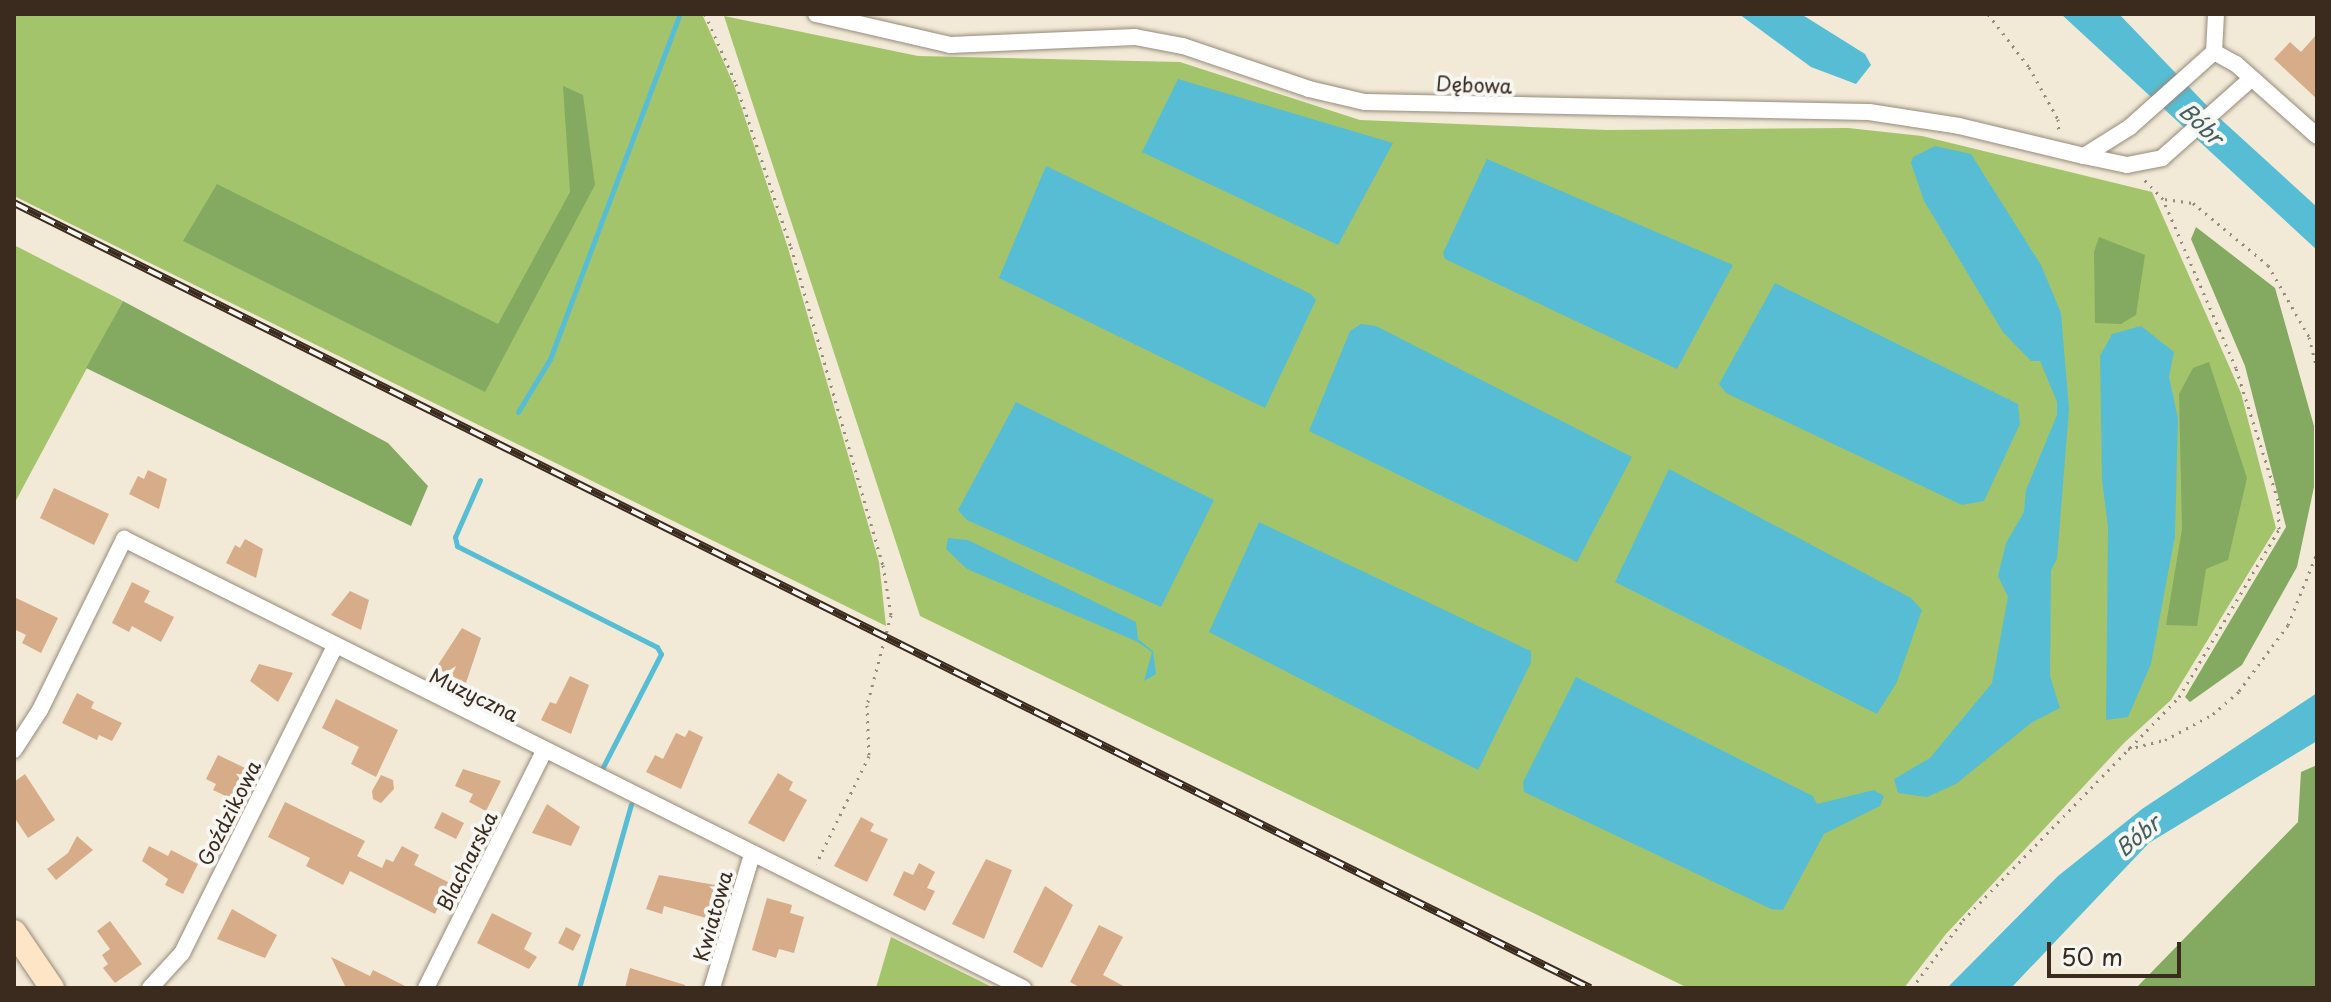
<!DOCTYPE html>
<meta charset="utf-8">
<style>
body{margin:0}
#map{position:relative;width:2331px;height:1002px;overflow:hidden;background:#f2ead7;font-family:"Playpen Sans",sans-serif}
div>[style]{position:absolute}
.green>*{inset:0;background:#a4c46c}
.forest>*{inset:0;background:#83aa60}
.water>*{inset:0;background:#56bdd4}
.stream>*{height:5px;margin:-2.5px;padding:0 2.5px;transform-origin:2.5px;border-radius:2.5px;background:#56bdd4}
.building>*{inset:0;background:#d6ac89}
.path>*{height:3px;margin-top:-1.5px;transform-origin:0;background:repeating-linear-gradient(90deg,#968a7a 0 2px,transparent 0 8px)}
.roads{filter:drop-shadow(0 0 2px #968a7a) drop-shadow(0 0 2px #968a7a)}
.street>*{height:16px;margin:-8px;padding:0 8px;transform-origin:8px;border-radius:8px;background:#fff}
.secondary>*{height:24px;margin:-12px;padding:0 12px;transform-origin:12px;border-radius:12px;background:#fde5c5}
.rail>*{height:8px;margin-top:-4px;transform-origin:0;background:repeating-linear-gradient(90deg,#f6f6f2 0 15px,#3b2a1e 0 30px);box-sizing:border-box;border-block:2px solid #3b2a1e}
span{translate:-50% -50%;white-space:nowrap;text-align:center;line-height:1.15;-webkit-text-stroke:8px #f6f6f2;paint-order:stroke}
.street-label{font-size:20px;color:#3b2a1e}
.water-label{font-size:22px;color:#445d5e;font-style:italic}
.frame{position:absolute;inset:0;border:16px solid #3b2a1e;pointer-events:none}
.scale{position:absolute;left:2047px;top:942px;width:134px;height:36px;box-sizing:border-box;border:4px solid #3b2a1e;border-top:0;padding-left:10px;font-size:24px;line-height:28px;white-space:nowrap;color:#3b2a1e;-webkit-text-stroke:6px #f6f6f2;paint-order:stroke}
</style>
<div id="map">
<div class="green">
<i style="clip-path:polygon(14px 14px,702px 14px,734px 85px,788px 248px,879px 562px,886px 626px,14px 196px)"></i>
<i style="clip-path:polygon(724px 16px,918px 56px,1180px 62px,1360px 120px,1607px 130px,1848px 128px,1922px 136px,2152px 192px,2241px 393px,2276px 528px,2171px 700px,2124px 743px,1946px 934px,1904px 988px,1688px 988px,920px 616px)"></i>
<i style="clip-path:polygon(14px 245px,123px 301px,14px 504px)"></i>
<i style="clip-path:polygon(891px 937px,994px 988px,876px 988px)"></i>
</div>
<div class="forest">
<i style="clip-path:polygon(563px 86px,583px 95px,595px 185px,485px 392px,183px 241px,217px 184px,498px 324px,570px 192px)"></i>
<i style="clip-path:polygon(2196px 227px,2275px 288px,2314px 426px,2314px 487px,2297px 567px,2242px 665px,2190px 702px,2185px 697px,2286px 527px,2245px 366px,2191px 239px)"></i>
<i style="clip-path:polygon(2099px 237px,2145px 255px,2136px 315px,2121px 324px,2095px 323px,2094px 252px)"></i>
<i style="clip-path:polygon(123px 301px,388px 443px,428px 486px,411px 526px,86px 368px)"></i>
<i style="clip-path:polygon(2209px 362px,2247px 478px,2228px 560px,2206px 569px,2197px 626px,2166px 625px,2182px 529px,2179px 394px,2193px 368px)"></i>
<i style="clip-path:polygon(2317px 765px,2317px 988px,2136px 988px,2298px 822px,2301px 772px)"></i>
</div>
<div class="water">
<i style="clip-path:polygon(1739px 14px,1801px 14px,1865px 54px,1871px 65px,1856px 84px,1811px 67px)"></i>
<i style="clip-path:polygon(2061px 14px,2119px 14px,2214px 113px,2317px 207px,2317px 250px)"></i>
<i style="clip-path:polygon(1178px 79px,1393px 143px,1338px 245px,1142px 152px)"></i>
<i style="clip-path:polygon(1935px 146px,1971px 154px,2041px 265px,2061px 313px,2069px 409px,2057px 559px,2051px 570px,2050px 676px,2060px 708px,2031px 723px,1956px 784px,1927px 797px,1898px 793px,1894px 779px,1930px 758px,1992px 683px,2008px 597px,1998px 576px,2006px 543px,2024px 512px,2026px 490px,2057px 415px,2057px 402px,2040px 361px,2031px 361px,2003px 332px,1924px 201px,1911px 163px,1913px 157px)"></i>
<i style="clip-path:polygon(1487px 159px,1733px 265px,1677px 369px,1445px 259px,1443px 253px)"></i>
<i style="clip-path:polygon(1046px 166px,1311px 294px,1316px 300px,1265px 408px,999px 278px)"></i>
<i style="clip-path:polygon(1775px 283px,2018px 404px,2020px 424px,1984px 501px,1962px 505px,1726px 393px,1719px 384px)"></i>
<i style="clip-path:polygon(1361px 324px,1376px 326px,1632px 457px,1577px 562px,1309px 431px,1350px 331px)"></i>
<i style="clip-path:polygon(2141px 326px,2174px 352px,2169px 377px,2178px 418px,2175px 536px,2151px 664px,2128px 717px,2106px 720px,2108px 527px,2102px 480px,2100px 356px,2112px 334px)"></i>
<i style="clip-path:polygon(1016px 402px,1214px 500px,1161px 607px,967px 520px,958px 510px)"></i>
<i style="clip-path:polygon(1669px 469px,1911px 598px,1922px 610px,1897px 682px,1877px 714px,1615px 582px)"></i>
<i style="clip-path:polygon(1259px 522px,1531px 651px,1531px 663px,1478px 770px,1209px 632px)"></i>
<i style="clip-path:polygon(948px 538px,968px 540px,1136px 622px,1138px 639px,1153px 651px,1156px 674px,1144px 681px,1152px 652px,1136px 641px,967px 569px,946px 549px)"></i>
<i style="clip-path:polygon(1576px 677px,1813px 796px,1817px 804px,1874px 790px,1884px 796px,1880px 806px,1824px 834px,1783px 910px,1771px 909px,1524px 792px,1523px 782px)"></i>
<i style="clip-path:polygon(2317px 693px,2317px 741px,2149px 843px,2011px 988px,1947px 988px,2058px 876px,2142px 809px)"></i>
</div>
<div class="stream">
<i style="left:518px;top:412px;width:62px;rotate:-58.9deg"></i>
<i style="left:550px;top:359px;width:369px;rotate:-69.4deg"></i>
<i style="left:480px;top:480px;width:62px;rotate:113.7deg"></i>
<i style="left:455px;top:537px;width:9px;rotate:77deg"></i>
<i style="left:457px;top:546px;width:224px;rotate:26.8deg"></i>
<i style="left:657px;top:647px;width:8px;rotate:60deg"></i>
<i style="left:661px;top:654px;width:129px;rotate:117.2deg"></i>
<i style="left:579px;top:988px;width:191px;rotate:-74.2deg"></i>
</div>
<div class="building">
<i style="clip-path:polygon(2317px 34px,2317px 99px,2274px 59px,2290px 42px,2301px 52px)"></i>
<i style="clip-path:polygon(148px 470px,167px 479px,159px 509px,129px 494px,138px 476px,144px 479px)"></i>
<i style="clip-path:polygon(54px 488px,109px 514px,94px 545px,40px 518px)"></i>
<i style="clip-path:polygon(245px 539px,263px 549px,256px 578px,226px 563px,235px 545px,240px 548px)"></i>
<i style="clip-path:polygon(132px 582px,150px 591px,144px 602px,174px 617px,161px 642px,132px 626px,129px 632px,112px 623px)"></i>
<i style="clip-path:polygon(350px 591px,369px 600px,361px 630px,331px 615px)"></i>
<i style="clip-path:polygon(14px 597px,58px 618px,41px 653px,22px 643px,26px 635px,14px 629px)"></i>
<i style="clip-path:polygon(462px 628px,481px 638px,466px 683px,436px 668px)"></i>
<i style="clip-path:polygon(259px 664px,293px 673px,278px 702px,250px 681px)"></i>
<i style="clip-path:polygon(570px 676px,589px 685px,571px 734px,541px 720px,550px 702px,556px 704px)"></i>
<i style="clip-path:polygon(77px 693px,94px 702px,91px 708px,122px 723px,112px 741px,99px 735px,97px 740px,62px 723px)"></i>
<i style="clip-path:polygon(336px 699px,398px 730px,376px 777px,351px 764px,359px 747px,322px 728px)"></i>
<i style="clip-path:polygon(689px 730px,703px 737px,681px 789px,646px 772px,655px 755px,663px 759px,676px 733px,685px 737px)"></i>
<i style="clip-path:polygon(218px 755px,245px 768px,230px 798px,213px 790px,216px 784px,206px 779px)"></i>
<i style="clip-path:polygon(463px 769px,501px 781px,486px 811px,469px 802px,473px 794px,455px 786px)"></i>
<i style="clip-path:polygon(778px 773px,793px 782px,789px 790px,807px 800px,784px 842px,748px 823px)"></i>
<i style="clip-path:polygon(25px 774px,55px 820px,28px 838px,14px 817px,14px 782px)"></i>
<i style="clip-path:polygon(381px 775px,393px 780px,394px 789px,381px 803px,373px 799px,372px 791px)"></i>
<i style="clip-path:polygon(285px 802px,365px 841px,357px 856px,382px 868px,386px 859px,393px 862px,402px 846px,419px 855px,414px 865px,450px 883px,435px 914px,350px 871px,343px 885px,306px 866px,310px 858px,268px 837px)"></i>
<i style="clip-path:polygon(547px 804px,580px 827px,571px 846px,532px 833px)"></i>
<i style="clip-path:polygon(442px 812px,464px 823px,456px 839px,434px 828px)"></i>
<i style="clip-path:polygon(861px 817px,874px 824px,870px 831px,888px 839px,867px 882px,834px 866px)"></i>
<i style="clip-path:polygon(77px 836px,93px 850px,56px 880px,47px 869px,68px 853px)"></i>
<i style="clip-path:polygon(149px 846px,168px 856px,171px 850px,198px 864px,183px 894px,165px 885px,168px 879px,142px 861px)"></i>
<i style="clip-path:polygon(986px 859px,1012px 870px,984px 939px,952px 924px)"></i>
<i style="clip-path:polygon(919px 863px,935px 872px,927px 888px,935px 891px,925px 911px,893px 895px,904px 871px,913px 875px)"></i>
<i style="clip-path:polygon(659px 875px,715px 885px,706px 918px,664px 906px,662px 914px,646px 909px)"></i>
<i style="clip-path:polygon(1045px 886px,1073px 905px,1042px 968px,1013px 952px)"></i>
<i style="clip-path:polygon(767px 898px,792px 905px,790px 913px,804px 917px,794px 953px,779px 949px,776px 958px,752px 950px)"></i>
<i style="clip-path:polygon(232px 909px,277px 935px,265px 958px,217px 939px)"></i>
<i style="clip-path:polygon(492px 913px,532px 933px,524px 949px,537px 957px,529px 969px,477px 943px)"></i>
<i style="clip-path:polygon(110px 921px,142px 964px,115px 983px,103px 968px,108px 964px,102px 955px,110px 949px,97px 931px)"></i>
<i style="clip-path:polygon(1099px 925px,1123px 937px,1103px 975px,1127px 988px,1081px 988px,1070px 982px)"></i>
<i style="clip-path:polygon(566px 927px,581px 935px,573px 951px,558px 943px)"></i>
<i style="clip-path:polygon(331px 957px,370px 976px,373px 970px,409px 988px,346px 988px)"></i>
<i style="clip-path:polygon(630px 968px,685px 985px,685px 988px,625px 988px)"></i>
</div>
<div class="path">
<i style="left:705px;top:14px;width:77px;rotate:66.1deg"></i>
<i style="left:736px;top:84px;width:172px;rotate:71.4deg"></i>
<i style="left:791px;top:247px;width:331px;rotate:73.9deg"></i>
<i style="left:883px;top:565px;width:51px;rotate:80.9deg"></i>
<i style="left:891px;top:615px;width:93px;rotate:104.9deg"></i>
<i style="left:867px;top:705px;width:51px;rotate:87.8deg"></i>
<i style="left:869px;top:756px;width:120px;rotate:116.1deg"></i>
<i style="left:1988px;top:14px;width:67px;rotate:52.3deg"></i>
<i style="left:2029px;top:67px;width:60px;rotate:60.9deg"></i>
<i style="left:2058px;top:119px;width:13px;rotate:86deg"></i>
<i style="left:2165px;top:199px;width:28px;rotate:8deg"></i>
<i style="left:2193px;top:203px;width:97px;rotate:39.6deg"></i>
<i style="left:2268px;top:265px;width:83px;rotate:60.3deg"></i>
<i style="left:2309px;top:337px;width:34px;rotate:76deg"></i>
<i style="left:2128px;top:749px;width:38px;rotate:-14deg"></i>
<i style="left:2165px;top:740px;width:55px;rotate:-28.4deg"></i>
<i style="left:2213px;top:714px;width:35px;rotate:-41deg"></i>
<i style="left:2239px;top:691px;width:82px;rotate:-53.4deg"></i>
<i style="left:2288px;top:625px;width:78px;rotate:-68.1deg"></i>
<i style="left:1912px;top:988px;width:85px;rotate:-53.1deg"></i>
<i style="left:1963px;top:920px;width:310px;rotate:-45.9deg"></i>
<i style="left:2179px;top:697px;width:196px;rotate:-59.2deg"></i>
<i style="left:2279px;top:529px;width:29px;rotate:-92deg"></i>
<i style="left:2278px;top:500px;width:139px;rotate:-107.7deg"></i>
<i style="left:2236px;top:368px;width:184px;rotate:-113.4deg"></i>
<i style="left:2163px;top:199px;width:29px;rotate:-134deg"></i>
</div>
<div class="roads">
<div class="street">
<i style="left:816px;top:14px;width:138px;rotate:13deg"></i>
<i style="left:950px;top:45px;width:185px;rotate:-2.5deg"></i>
<i style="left:1135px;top:37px;width:49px;rotate:10.6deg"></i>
<i style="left:1183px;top:46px;width:133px;rotate:18.8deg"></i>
<i style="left:1309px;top:89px;width:57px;rotate:13.1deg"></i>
<i style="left:1365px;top:102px;width:504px;rotate:1.14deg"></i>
<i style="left:1869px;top:112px;width:91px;rotate:8.8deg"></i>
<i style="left:1959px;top:126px;width:129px;rotate:13.5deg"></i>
<i style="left:2084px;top:156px;width:54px;rotate:-32.2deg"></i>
<i style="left:2130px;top:127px;width:113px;rotate:-41.8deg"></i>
<i style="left:2214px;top:52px;width:25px;rotate:29deg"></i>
<i style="left:2236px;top:64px;width:108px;rotate:41.6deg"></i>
<i style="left:2214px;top:52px;width:38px;rotate:-87deg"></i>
<i style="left:2084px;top:156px;width:44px;rotate:11.8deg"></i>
<i style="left:2127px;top:165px;width:36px;rotate:-11deg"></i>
<i style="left:2162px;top:158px;width:120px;rotate:-41.6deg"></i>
<i style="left:14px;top:750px;width:48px;rotate:-57deg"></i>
<i style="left:40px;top:710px;width:191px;rotate:-63.8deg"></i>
<i style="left:124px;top:539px;width:1005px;rotate:26.54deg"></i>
<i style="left:150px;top:988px;width:47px;rotate:-47.6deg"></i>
<i style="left:182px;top:953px;width:341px;rotate:-63.5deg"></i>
<i style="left:426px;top:988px;width:265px;rotate:-63.5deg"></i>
<i style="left:712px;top:988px;width:139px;rotate:-73.3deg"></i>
</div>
<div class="secondary">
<i style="left:14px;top:932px;width:68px;rotate:55.8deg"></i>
</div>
</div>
<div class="rail">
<i style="left:14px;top:203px;width:1761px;rotate:26.48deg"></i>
</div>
<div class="street-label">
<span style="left:1474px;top:85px;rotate:2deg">Dębowa</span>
<span style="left:474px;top:695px;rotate:26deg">Muzyczna</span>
<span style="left:229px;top:813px;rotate:-63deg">Goździkowa</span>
<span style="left:467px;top:861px;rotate:-63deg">Blacharska</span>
<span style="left:713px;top:916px;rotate:-74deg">Kwiatowa</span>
</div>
<div class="water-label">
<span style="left:2202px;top:123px;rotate:43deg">Bóbr</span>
<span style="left:2137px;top:835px;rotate:-40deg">Bóbr</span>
</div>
<div class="frame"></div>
<div class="scale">50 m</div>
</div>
